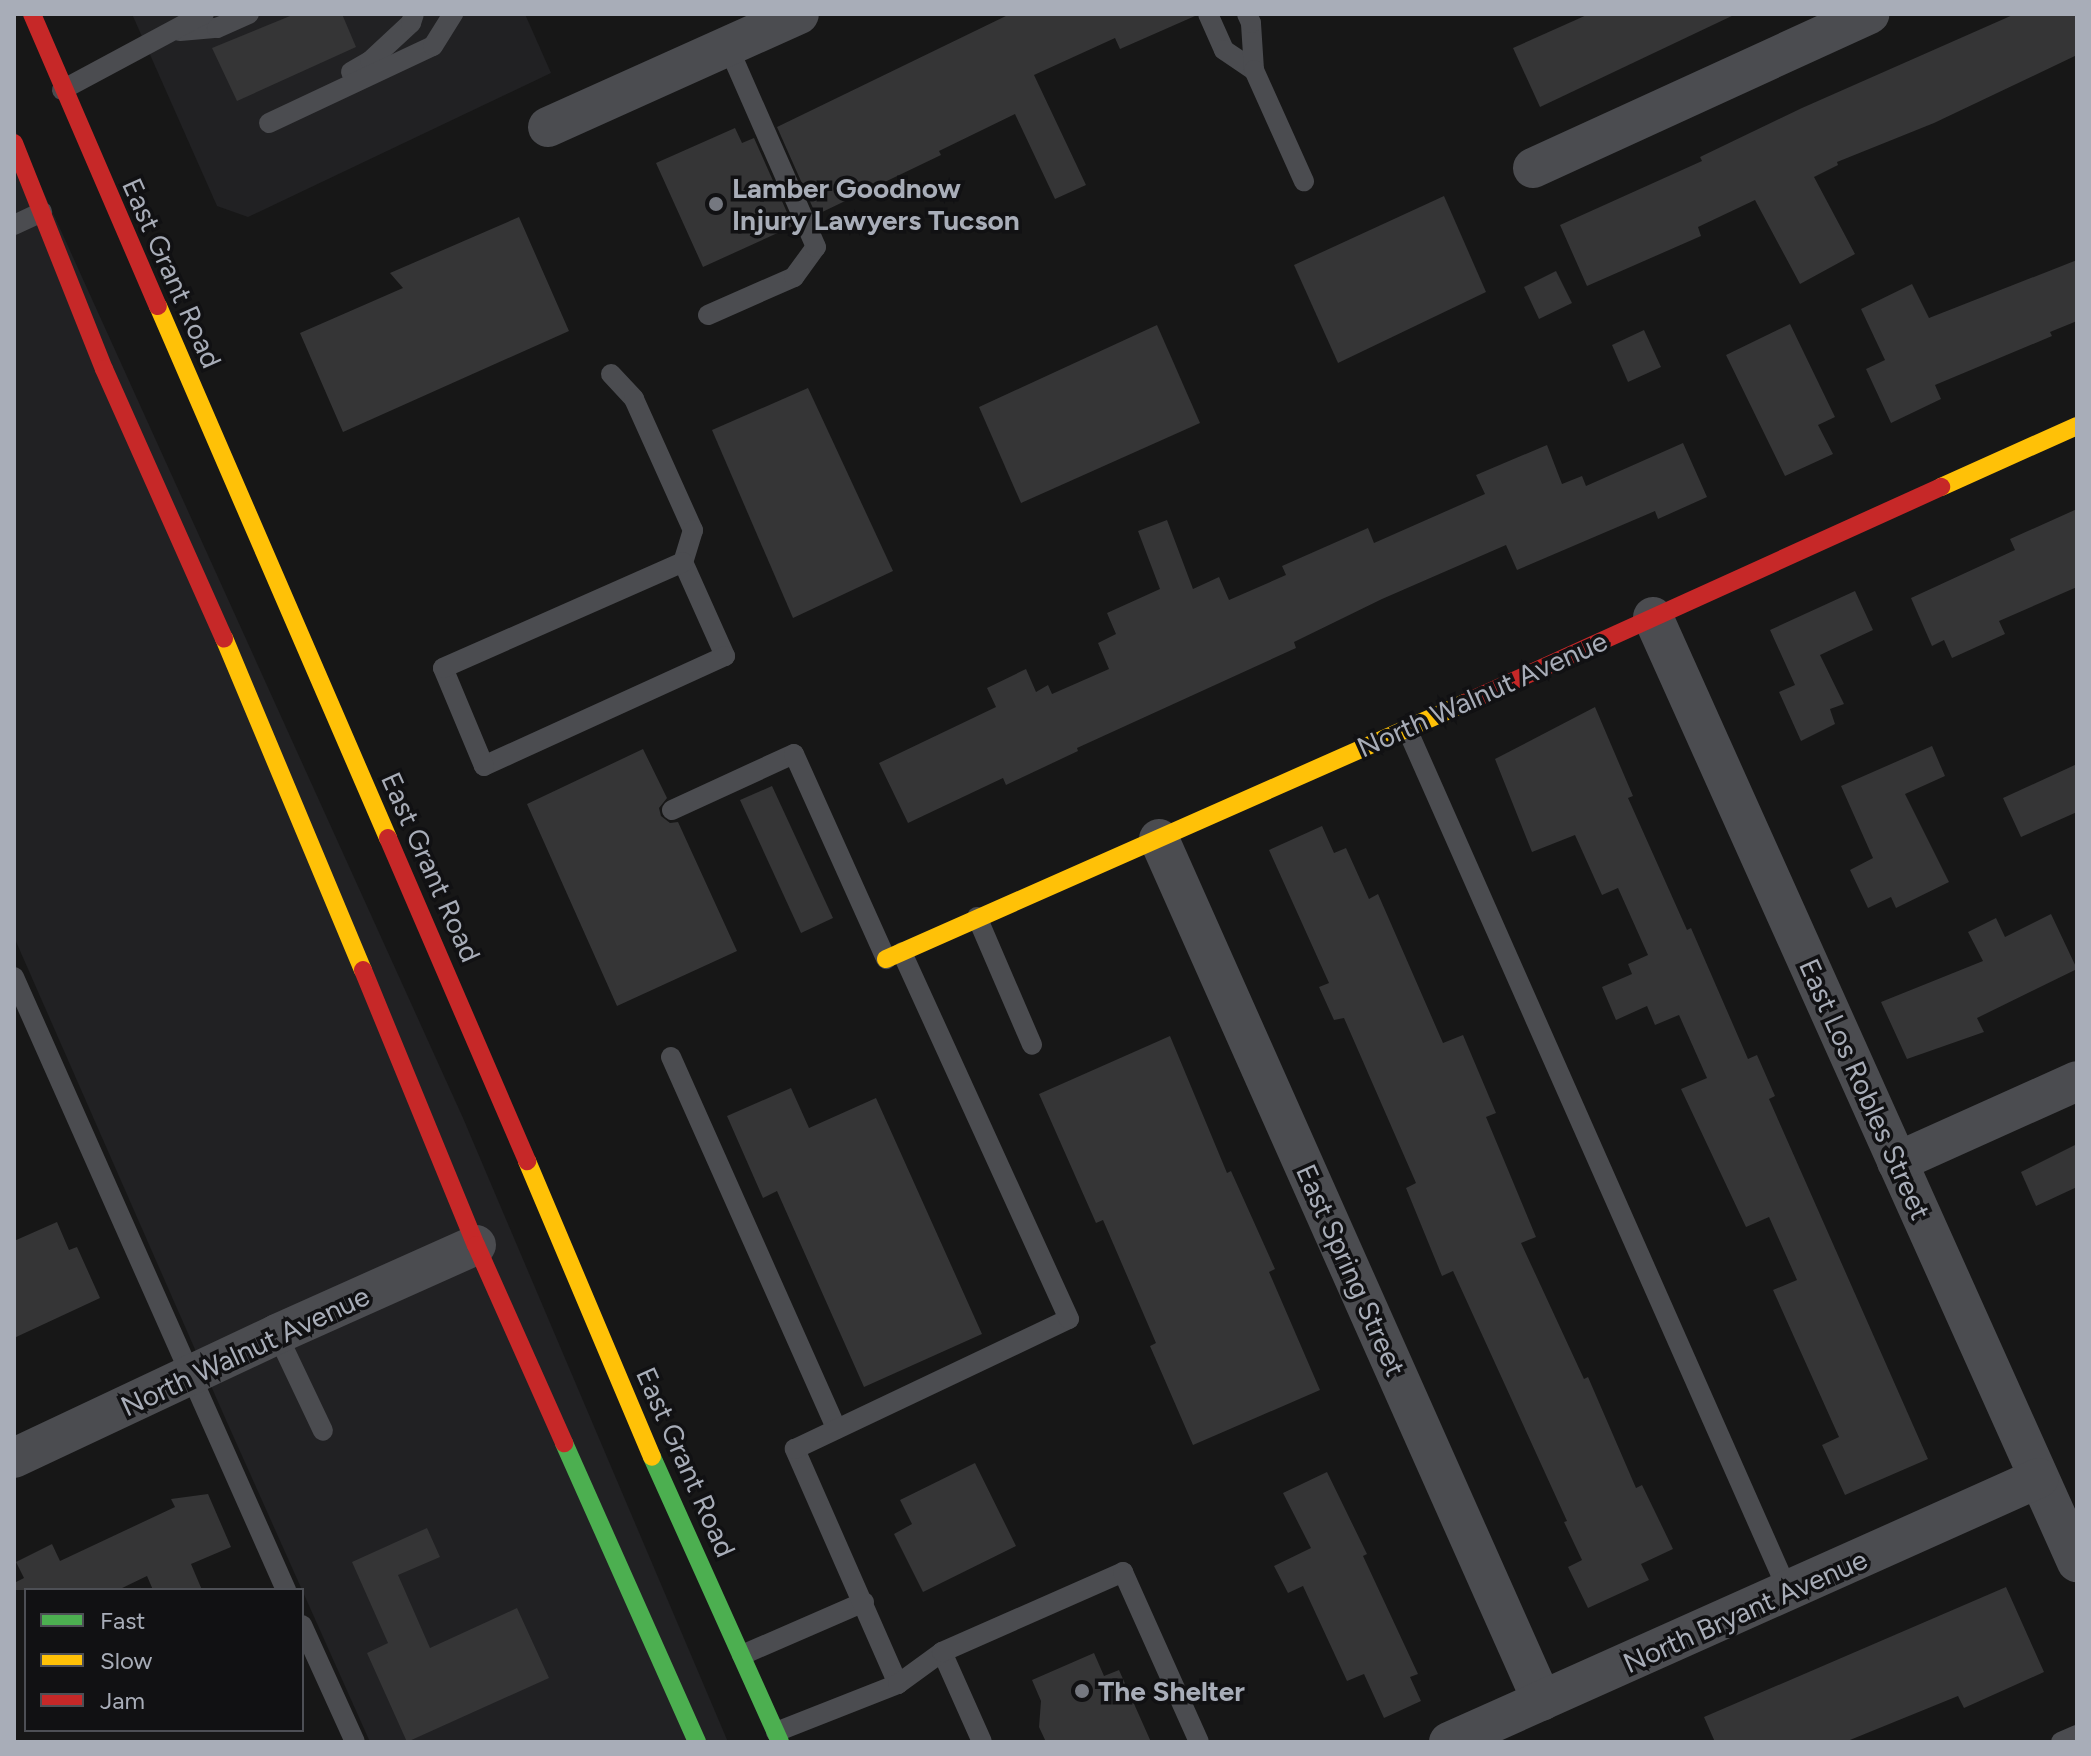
<!DOCTYPE html>
<style>
body{margin:0}
#map{position:relative;width:2091px;height:1756px;overflow:hidden;background:#171717;font-family:Figtree,sans-serif}
div>[style]{position:absolute}
.built>*{inset:0;background:#212123}
.building>*{inset:0;background:#353536}
.lane>*{height:20px;margin:-10px;padding:0 10px;transform-origin:10px;border-radius:10px;background:#4b4c50}
.street>*{height:40px;margin:-20px;padding:0 20px;transform-origin:20px;border-radius:20px;background:#4b4c50}
.fast>*{height:18px;margin:-9px;padding:0 9px;transform-origin:9px;border-radius:9px;background:#4caf50}
.slow>*{height:18px;margin:-9px;padding:0 9px;transform-origin:9px;border-radius:9px;background:#ffc107}
.jam>*{height:18px;margin:-9px;padding:0 9px;transform-origin:9px;border-radius:9px;background:#c62828}
.dots>*{width:22px;height:22px;translate:-50% -50%;box-sizing:border-box;border:4px solid #111113;border-radius:50%}
span{translate:-50% -50%;white-space:nowrap;text-align:center;line-height:1.15;-webkit-text-stroke:7px #111113;paint-order:stroke}
.poi-label{font-size:28px;color:#a8adb8;font-weight:700}
.left{translate:0 -50%;text-align:left}
.street-label{font-size:28px;color:#a8adb8}
.frame{position:absolute;inset:0;border:16px solid #a8adb8;pointer-events:none}
.legend{position:absolute;left:24px;top:1588px;width:280px;height:144px;box-sizing:border-box;background:#111113;border:2px solid #4d4f55;margin:0;padding:10px 14px;list-style:none;font-size:24px;color:#a8adb8}
.legend li{display:flex;align-items:center;gap:16px;height:40px}
.legend b{width:40px;border:2px solid #4d4f55}
</style>
<div id="map">
<div class="built">
<i style="clip-path:polygon(132px 14px,525px 14px,551px 73px,248px 217px,217px 206px)"></i>
<i style="clip-path:polygon(14px 127px,463px 1118px,728px 1742px,370px 1742px,226px 1420px,14px 937px)"></i>
</div>
<div class="building">
<i style="clip-path:polygon(295px 14px,342px 14px,356px 47px,237px 101px,212px 48px)"></i>
<i style="clip-path:polygon(1010px 14px,1195px 16px,1120px 49px,1115px 38px,1034px 75px,1086px 185px,1055px 199px,1015px 114px,939px 151px,941px 155px,816px 215px,777px 127px)"></i>
<i style="clip-path:polygon(1589px 14px,1736px 14px,1540px 107px,1513px 48px)"></i>
<i style="clip-path:polygon(2015px 14px,2077px 14px,2077px 55px,1934px 123px,1837px 162px,1838px 165px,1814px 177px,1855px 254px,1800px 284px,1755px 200px,1698px 227px,1701px 236px,1587px 286px,1560px 225px,1702px 161px,1700px 157px,1802px 108px)"></i>
<i style="clip-path:polygon(735px 128px,742px 143px,754px 138px,793px 226px,703px 267px,656px 163px)"></i>
<i style="clip-path:polygon(1444px 196px,1486px 292px,1338px 363px,1294px 265px)"></i>
<i style="clip-path:polygon(519px 217px,569px 331px,343px 432px,300px 333px,403px 288px,390px 273px)"></i>
<i style="clip-path:polygon(2077px 260px,2077px 321px,2050px 332px,2052px 336px,1935px 385px,1941px 399px,1891px 423px,1866px 369px,1885px 360px,1861px 309px,1912px 284px,1929px 318px)"></i>
<i style="clip-path:polygon(1556px 271px,1572px 303px,1539px 319px,1524px 287px)"></i>
<i style="clip-path:polygon(1790px 324px,1835px 417px,1818px 425px,1833px 454px,1785px 476px,1726px 355px)"></i>
<i style="clip-path:polygon(1157px 325px,1200px 423px,1021px 503px,979px 407px)"></i>
<i style="clip-path:polygon(1644px 330px,1661px 367px,1628px 382px,1612px 345px)"></i>
<i style="clip-path:polygon(808px 388px,893px 571px,793px 618px,712px 430px)"></i>
<i style="clip-path:polygon(1683px 443px,1707px 497px,1658px 519px,1655px 511px,1517px 570px,1506px 545px,1382px 599px,1294px 642px,1296px 648px,1077px 748px,1078px 751px,1006px 785px,1003px 778px,908px 823px,879px 763px,996px 707px,987px 688px,1026px 669px,1036px 692px,1048px 685px,1052px 694px,1109px 669px,1098px 643px,1116px 634px,1107px 613px,1160px 589px,1138px 531px,1167px 520px,1193px 589px,1219px 577px,1229px 600px,1286px 575px,1282px 566px,1368px 528px,1374px 543px,1485px 494px,1476px 475px,1547px 445px,1562px 484px,1582px 476px,1586px 486px)"></i>
<i style="clip-path:polygon(2077px 509px,2077px 587px,1999px 621px,2005px 634px,1952px 658px,1944px 640px,1932px 646px,1911px 598px,2015px 550px,2010px 539px)"></i>
<i style="clip-path:polygon(1855px 591px,1873px 630px,1820px 655px,1844px 704px,1830px 709px,1835px 724px,1801px 741px,1779px 692px,1795px 685px,1770px 630px)"></i>
<i style="clip-path:polygon(1595px 707px,1633px 796px,1628px 798px,1687px 930px,1691px 928px,1748px 1059px,1757px 1055px,1775px 1096px,1769px 1099px,1928px 1459px,1845px 1495px,1822px 1445px,1839px 1437px,1773px 1290px,1797px 1280px,1769px 1217px,1746px 1227px,1681px 1089px,1707px 1078px,1679px 1015px,1655px 1025px,1647px 1006px,1616px 1020px,1602px 987px,1632px 974px,1628px 964px,1648px 955px,1618px 888px,1602px 895px,1575px 835px,1532px 852px,1495px 759px)"></i>
<i style="clip-path:polygon(1932px 746px,1945px 776px,1905px 794px,1949px 882px,1896px 908px,1891px 897px,1868px 908px,1850px 870px,1873px 858px,1841px 786px)"></i>
<i style="clip-path:polygon(643px 749px,667px 798px,659px 808px,661px 816px,670px 823px,678px 822px,737px 951px,617px 1006px,527px 804px)"></i>
<i style="clip-path:polygon(2077px 764px,2077px 812px,2021px 837px,2003px 798px)"></i>
<i style="clip-path:polygon(772px 786px,833px 918px,801px 933px,740px 800px)"></i>
<i style="clip-path:polygon(1322px 826px,1334px 853px,1346px 848px,1369px 899px,1378px 894px,1443px 1043px,1463px 1035px,1496px 1113px,1486px 1117px,1536px 1237px,1521px 1243px,1584px 1379px,1588px 1377px,1636px 1488px,1642px 1485px,1673px 1549px,1641px 1564px,1649px 1580px,1588px 1608px,1568px 1567px,1582px 1560px,1564px 1522px,1567px 1521px,1453px 1271px,1442px 1276px,1406px 1188px,1416px 1183px,1344px 1018px,1334px 1020px,1319px 987px,1329px 983px,1269px 850px)"></i>
<i style="clip-path:polygon(2051px 914px,2077px 969px,1977px 1018px,1984px 1032px,1907px 1059px,1881px 1002px,1983px 961px,1968px 932px,1996px 918px,2005px 937px)"></i>
<i style="clip-path:polygon(1170px 1036px,1227px 1173px,1231px 1171px,1275px 1269px,1269px 1272px,1320px 1390px,1193px 1445px,1150px 1346px,1156px 1343px,1103px 1220px,1096px 1223px,1039px 1094px)"></i>
<i style="clip-path:polygon(791px 1088px,809px 1128px,876px 1098px,982px 1334px,864px 1387px,777px 1191px,763px 1198px,727px 1116px)"></i>
<i style="clip-path:polygon(2077px 1144px,2077px 1187px,2036px 1206px,2021px 1172px)"></i>
<i style="clip-path:polygon(57px 1222px,69px 1250px,77px 1247px,100px 1298px,14px 1338px,14px 1241px)"></i>
<i style="clip-path:polygon(975px 1463px,1016px 1546px,923px 1592px,894px 1534px,912px 1524px,900px 1500px)"></i>
<i style="clip-path:polygon(1327px 1472px,1367px 1554px,1363px 1556px,1418px 1674px,1410px 1677px,1421px 1701px,1384px 1718px,1364px 1674px,1347px 1681px,1303px 1586px,1288px 1593px,1274px 1566px,1311px 1548px,1283px 1493px)"></i>
<i style="clip-path:polygon(208px 1494px,231px 1547px,191px 1564px,202px 1590px,153px 1590px,147px 1576px,118px 1590px,14px 1590px,14px 1583px,24px 1578px,16px 1562px,52px 1544px,60px 1561px,175px 1507px,171px 1499px)"></i>
<i style="clip-path:polygon(427px 1528px,440px 1557px,398px 1575px,430px 1648px,517px 1608px,549px 1678px,407px 1742px,367px 1653px,388px 1643px,352px 1562px)"></i>
<i style="clip-path:polygon(2006px 1587px,2044px 1672px,1964px 1708px,1958px 1696px,1845px 1742px,1715px 1742px,1704px 1717px)"></i>
<i style="clip-path:polygon(1094px 1653px,1104px 1676px,1119px 1670px,1151px 1742px,1046px 1742px,1039px 1727px,1041px 1701px,1032px 1680px)"></i>
</div>
<div class="lane">
<i style="left:1208px;top:14px;width:39px;rotate:66deg"></i>
<i style="left:1224px;top:50px;width:36px;rotate:34deg"></i>
<i style="left:1254px;top:70px;width:47px;rotate:-93.7deg"></i>
<i style="left:1251px;top:23px;width:10px;rotate:-114deg"></i>
<i style="left:180px;top:31px;width:37px;rotate:-5deg"></i>
<i style="left:217px;top:28px;width:35px;rotate:-24deg"></i>
<i style="left:1254px;top:70px;width:122px;rotate:65.8deg"></i>
<i style="left:351px;top:72px;width:22px;rotate:-30deg"></i>
<i style="left:370px;top:61px;width:56px;rotate:-42.8deg"></i>
<i style="left:411px;top:23px;width:9px;rotate:-72deg"></i>
<i style="left:62px;top:90px;width:161px;rotate:-28.2deg"></i>
<i style="left:269px;top:123px;width:181px;rotate:-25.2deg"></i>
<i style="left:433px;top:46px;width:38px;rotate:-58deg"></i>
<i style="left:14px;top:225px;width:31px;rotate:-25deg"></i>
<i style="left:708px;top:315px;width:94px;rotate:-23.8deg"></i>
<i style="left:794px;top:277px;width:37px;rotate:-54deg"></i>
<i style="left:816px;top:247px;width:219px;rotate:-113.7deg"></i>
<i style="left:611px;top:374px;width:34px;rotate:47deg"></i>
<i style="left:634px;top:399px;width:144px;rotate:65.8deg"></i>
<i style="left:693px;top:530px;width:34px;rotate:107deg"></i>
<i style="left:683px;top:562px;width:103px;rotate:65.9deg"></i>
<i style="left:725px;top:656px;width:265px;rotate:155.5deg"></i>
<i style="left:484px;top:766px;width:106px;rotate:-112.7deg"></i>
<i style="left:443px;top:668px;width:262px;rotate:-23.8deg"></i>
<i style="left:1407px;top:729px;width:945px;rotate:66.15deg"></i>
<i style="left:672px;top:810px;width:134px;rotate:-24.7deg"></i>
<i style="left:794px;top:754px;width:225px;rotate:65.8deg"></i>
<i style="left:977px;top:917px;width:139px;rotate:66.7deg"></i>
<i style="left:14px;top:977px;width:671px;rotate:66.07deg"></i>
<i style="left:671px;top:1057px;width:407px;rotate:66deg"></i>
<i style="left:277px;top:1334px;width:107px;rotate:64.6deg"></i>
<i style="left:302px;top:1625px;width:128px;rotate:65.6deg"></i>
<i style="left:942px;top:1652px;width:98px;rotate:66deg"></i>
<i style="left:742px;top:1655px;width:133px;rotate:-23.5deg"></i>
<i style="left:898px;top:1684px;width:257px;rotate:-113.7deg"></i>
<i style="left:795px;top:1449px;width:303px;rotate:-25.4deg"></i>
<i style="left:1069px;top:1319px;width:403px;rotate:-114.5deg"></i>
<i style="left:776px;top:1732px;width:131px;rotate:-21.5deg"></i>
<i style="left:898px;top:1684px;width:54px;rotate:-36deg"></i>
<i style="left:942px;top:1652px;width:198px;rotate:-23.8deg"></i>
<i style="left:1123px;top:1572px;width:186px;rotate:65.9deg"></i>
<i style="left:2061px;top:1742px;width:17px;rotate:-24deg"></i>
</div>
<div class="street">
<i style="left:548px;top:127px;width:275px;rotate:-24.2deg"></i>
<i style="left:1533px;top:168px;width:370px;rotate:-24.6deg"></i>
<i style="left:1653px;top:617px;width:1036px;rotate:65.84deg"></i>
<i style="left:1159px;top:839px;width:943px;rotate:66.04deg"></i>
<i style="left:1897px;top:1162px;width:197px;rotate:-24.2deg"></i>
<i style="left:14px;top:1458px;width:291px;rotate:-25.2deg"></i>
<i style="left:277px;top:1334px;width:218px;rotate:-24.1deg"></i>
<i style="left:1449px;top:1742px;width:646px;rotate:-24.11deg"></i>
</div>
<div class="fast">
<i style="left:564px;top:1443px;width:327px;rotate:66deg"></i>
<i style="left:652px;top:1457px;width:312px;rotate:65.8deg"></i>
</div>
<div class="slow">
<i style="left:158px;top:306px;width:580px;rotate:66.62deg"></i>
<i style="left:1941px;top:487px;width:149px;rotate:-24.2deg"></i>
<i style="left:224px;top:638px;width:360px;rotate:67.3deg"></i>
<i style="left:886px;top:959px;width:633px;rotate:-23.85deg"></i>
<i style="left:527px;top:1161px;width:321px;rotate:67.1deg"></i>
</div>
<div class="jam">
<i style="left:32px;top:14px;width:318px;rotate:66.7deg"></i>
<i style="left:14px;top:143px;width:243px;rotate:68.3deg"></i>
<i style="left:104px;top:369px;width:295px;rotate:66deg"></i>
<i style="left:1465px;top:703px;width:523px;rotate:-24.41deg"></i>
<i style="left:388px;top:838px;width:352px;rotate:66.7deg"></i>
<i style="left:363px;top:970px;width:297px;rotate:67.7deg"></i>
<i style="left:476px;top:1245px;width:217px;rotate:66deg"></i>
</div>
<div class="dots">
<i style="left:716px;top:204px;background:#757880"></i>
<i style="left:1082px;top:1691px;background:#757880"></i>
</div>
<div class="poi-label">
<span class="left" style="left:732px;top:204px">Lamber Goodnow<br>Injury Lawyers Tucson</span>
<span class="left" style="left:1098px;top:1691px">The Shelter</span>
</div>
<div class="street-label">
<span style="left:172px;top:273px;rotate:66deg">East Grant Road</span>
<span style="left:1482px;top:694px;rotate:-24deg">North Walnut Avenue</span>
<span style="left:431px;top:867px;rotate:66deg">East Grant Road</span>
<span style="left:1865px;top:1089px;rotate:66deg">East Los Robles Street</span>
<span style="left:1351px;top:1270px;rotate:66deg">East Spring Street</span>
<span style="left:245px;top:1351px;rotate:-25deg">North Walnut Avenue</span>
<span style="left:686px;top:1462px;rotate:66deg">East Grant Road</span>
<span style="left:1745px;top:1611px;rotate:-24deg">North Bryant Avenue</span>
</div>
<div class="frame"></div>
<ul class="legend">
<li><b style="height:10px;background:#4caf50"></b>Fast</li>
<li><b style="height:10px;background:#ffc107"></b>Slow</li>
<li><b style="height:10px;background:#c62828"></b>Jam</li>
</ul>
</div>
